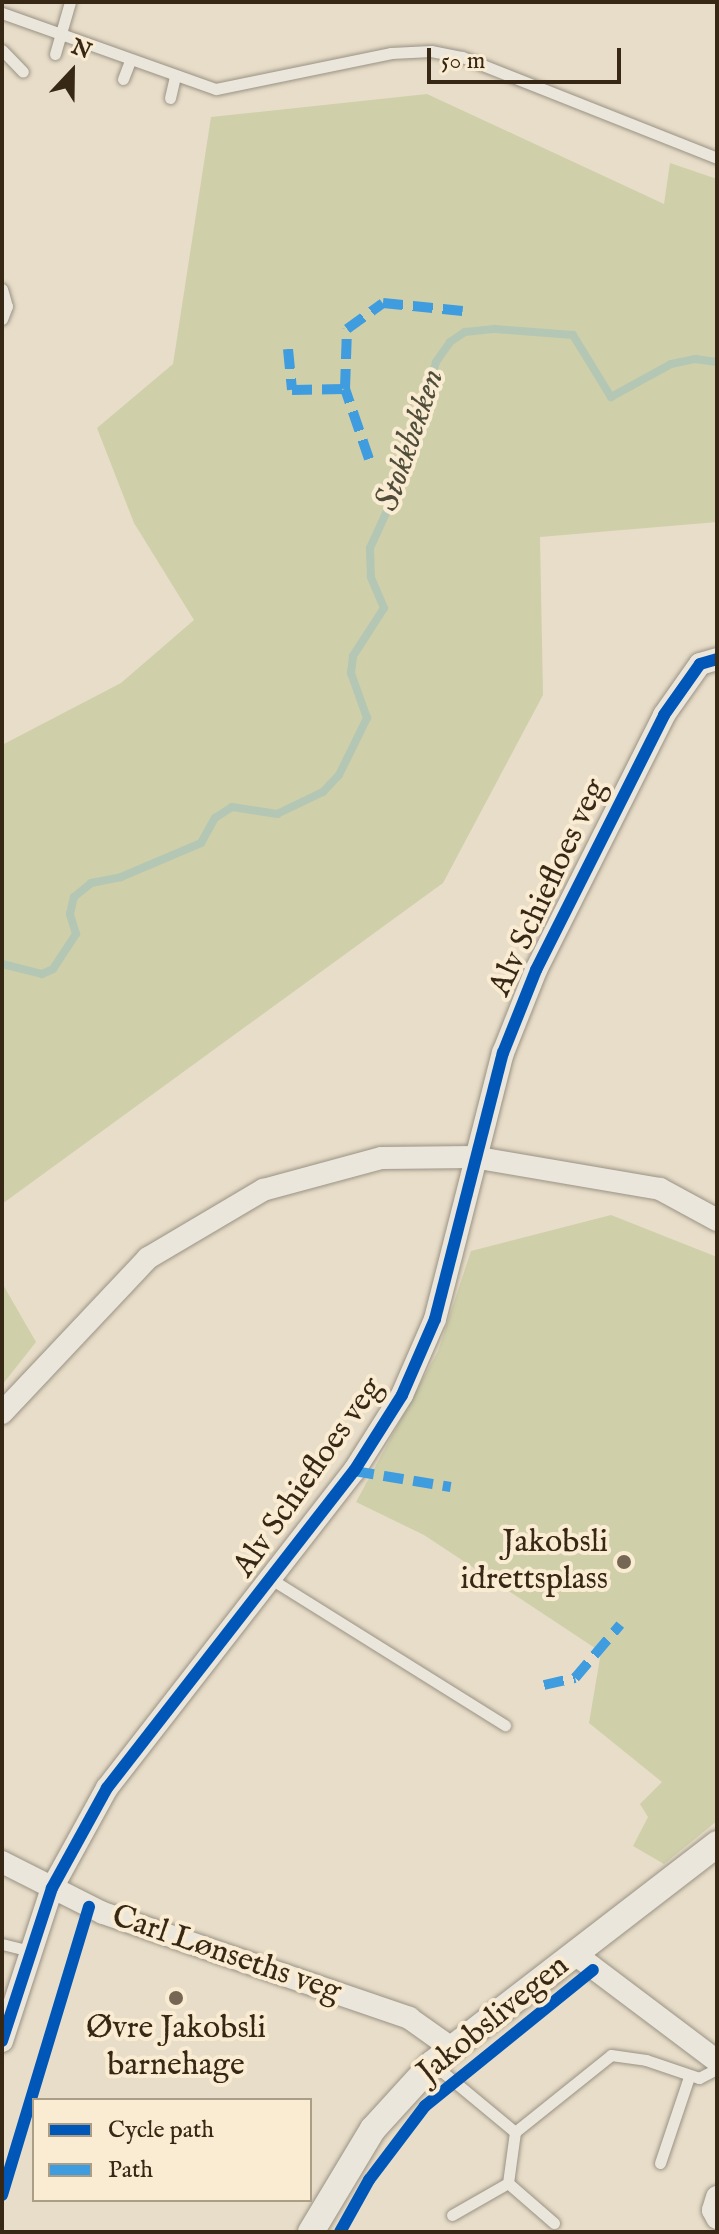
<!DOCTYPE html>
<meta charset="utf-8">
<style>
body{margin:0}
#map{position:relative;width:719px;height:2234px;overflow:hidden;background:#e8ddc8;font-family:"IM FELL English",serif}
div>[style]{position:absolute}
.green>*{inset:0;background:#cfcfaa}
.stream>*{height:8px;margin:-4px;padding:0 4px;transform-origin:4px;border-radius:4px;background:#b4c7b4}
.roads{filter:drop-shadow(0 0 2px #9a9284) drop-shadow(0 0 2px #9a9284)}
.service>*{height:11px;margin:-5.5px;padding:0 5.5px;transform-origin:5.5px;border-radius:5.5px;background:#ebe6dc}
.minor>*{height:22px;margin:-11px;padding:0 11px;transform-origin:11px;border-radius:11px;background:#ebe6dc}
.tertiary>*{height:26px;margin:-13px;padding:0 13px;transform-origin:13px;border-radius:13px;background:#ebe6dc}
.quiet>*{height:10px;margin-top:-5px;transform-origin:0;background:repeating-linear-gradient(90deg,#3e9cdf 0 20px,transparent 0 30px)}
.cycleway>*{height:12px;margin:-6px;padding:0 6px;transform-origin:6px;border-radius:6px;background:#0057b8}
.dots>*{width:22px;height:22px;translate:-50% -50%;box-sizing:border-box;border:4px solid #f9ecd2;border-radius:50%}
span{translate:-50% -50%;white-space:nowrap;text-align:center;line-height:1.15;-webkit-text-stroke:8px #f9ecd2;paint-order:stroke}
.street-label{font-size:32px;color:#372816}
.poi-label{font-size:32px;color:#372816}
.right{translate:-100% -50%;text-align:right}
.water-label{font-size:34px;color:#504e3b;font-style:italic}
.frame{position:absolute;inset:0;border:4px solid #372816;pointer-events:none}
.legend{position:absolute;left:32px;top:2098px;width:280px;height:104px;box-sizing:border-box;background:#f9ecd2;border:2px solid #ab9e87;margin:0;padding:10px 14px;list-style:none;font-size:24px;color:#372816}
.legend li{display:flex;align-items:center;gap:16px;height:40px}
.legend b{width:40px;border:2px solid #ab9e87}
.north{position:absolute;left:32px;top:32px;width:80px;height:80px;-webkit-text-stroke:6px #f9ecd2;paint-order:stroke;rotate:22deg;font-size:22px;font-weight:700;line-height:32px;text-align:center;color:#372816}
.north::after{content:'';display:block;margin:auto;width:28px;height:36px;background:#372816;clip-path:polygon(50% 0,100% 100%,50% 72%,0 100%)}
.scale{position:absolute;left:427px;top:48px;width:194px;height:36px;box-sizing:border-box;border:4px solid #372816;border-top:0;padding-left:10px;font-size:24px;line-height:28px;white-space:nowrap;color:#372816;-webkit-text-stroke:6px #f9ecd2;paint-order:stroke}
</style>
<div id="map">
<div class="green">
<i style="clip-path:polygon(427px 94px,664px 204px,670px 163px,717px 179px,717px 522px,540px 537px,543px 695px,443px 883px,2px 1204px,2px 745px,121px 683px,194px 620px,134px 523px,97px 428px,173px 364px,211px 117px)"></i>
<i style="clip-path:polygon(611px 1215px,717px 1257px,717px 1821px,664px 1864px,633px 1846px,648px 1817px,640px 1804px,662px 1782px,589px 1723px,601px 1652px,424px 1535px,356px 1502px,438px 1351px,471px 1251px)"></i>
<i style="clip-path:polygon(2px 1283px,36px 1342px,2px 1385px)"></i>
</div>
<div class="stream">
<i style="left:2px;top:964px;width:41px;rotate:14deg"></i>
<i style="left:42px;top:974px;width:12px;rotate:-24deg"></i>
<i style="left:53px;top:969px;width:42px;rotate:-56.7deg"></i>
<i style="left:76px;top:934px;width:21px;rotate:-107deg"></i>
<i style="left:70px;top:914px;width:17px;rotate:-77deg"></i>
<i style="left:74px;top:897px;width:22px;rotate:-39deg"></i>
<i style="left:91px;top:883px;width:31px;rotate:-11deg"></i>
<i style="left:121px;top:877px;width:87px;rotate:-23deg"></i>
<i style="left:201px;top:843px;width:29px;rotate:-61deg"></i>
<i style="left:215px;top:818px;width:20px;rotate:-33deg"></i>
<i style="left:232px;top:807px;width:46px;rotate:8.8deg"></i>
<i style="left:277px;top:814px;width:51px;rotate:-25.6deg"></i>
<i style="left:323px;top:792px;width:23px;rotate:-47deg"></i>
<i style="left:339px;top:775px;width:64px;rotate:-63.8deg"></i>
<i style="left:367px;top:718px;width:48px;rotate:-109.6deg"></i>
<i style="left:351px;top:673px;width:17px;rotate:-83deg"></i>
<i style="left:353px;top:656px;width:57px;rotate:-57.1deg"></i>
<i style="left:384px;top:608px;width:34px;rotate:-113deg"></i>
<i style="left:371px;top:577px;width:29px;rotate:-92deg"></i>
<i style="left:370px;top:548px;width:96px;rotate:-65.3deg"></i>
<i style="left:410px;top:461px;width:102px;rotate:-75.3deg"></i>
<i style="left:436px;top:362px;width:24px;rotate:-55deg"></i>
<i style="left:450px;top:342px;width:18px;rotate:-34deg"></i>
<i style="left:465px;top:332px;width:30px;rotate:-6deg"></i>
<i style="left:495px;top:329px;width:78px;rotate:4.4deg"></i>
<i style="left:573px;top:335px;width:73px;rotate:58.5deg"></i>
<i style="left:611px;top:397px;width:68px;rotate:-28.8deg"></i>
<i style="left:671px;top:364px;width:25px;rotate:-12deg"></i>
<i style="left:695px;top:359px;width:22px;rotate:8deg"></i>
</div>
<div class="roads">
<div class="service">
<i style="left:2px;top:13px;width:227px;rotate:19.6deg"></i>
<i style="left:216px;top:89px;width:179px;rotate:-11.6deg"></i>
<i style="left:391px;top:53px;width:40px;rotate:-2.9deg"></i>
<i style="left:431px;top:51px;width:32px;rotate:11deg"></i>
<i style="left:462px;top:57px;width:274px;rotate:21.6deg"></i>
<i style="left:2px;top:50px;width:30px;rotate:46deg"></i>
<i style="left:55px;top:54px;width:54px;rotate:-73.9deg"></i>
<i style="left:123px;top:79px;width:19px;rotate:-69deg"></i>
<i style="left:170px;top:98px;width:22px;rotate:-77deg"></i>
<i style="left:2px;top:289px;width:18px;rotate:74deg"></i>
<i style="left:7px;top:306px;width:14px;rotate:111deg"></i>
<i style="left:271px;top:1579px;width:276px;rotate:32deg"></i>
<i style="left:2px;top:1944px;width:30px;rotate:14deg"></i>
<i style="left:433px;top:2064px;width:107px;rotate:39.7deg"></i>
<i style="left:515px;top:2132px;width:123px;rotate:-38.7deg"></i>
<i style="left:611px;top:2055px;width:35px;rotate:8deg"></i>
<i style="left:646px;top:2060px;width:56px;rotate:18.8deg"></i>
<i style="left:699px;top:2078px;width:20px;rotate:-27deg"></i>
<i style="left:660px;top:2163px;width:91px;rotate:-71.4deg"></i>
<i style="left:508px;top:2183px;width:61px;rotate:41deg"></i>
<i style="left:452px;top:2215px;width:64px;rotate:-29.7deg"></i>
<i style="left:508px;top:2183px;width:51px;rotate:-82.2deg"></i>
</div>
<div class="minor">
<i style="left:2px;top:1413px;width:213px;rotate:-46.7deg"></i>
<i style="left:148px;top:1258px;width:134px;rotate:-30.6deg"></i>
<i style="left:263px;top:1190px;width:123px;rotate:-15.1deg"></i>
<i style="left:382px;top:1158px;width:91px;rotate:-0.6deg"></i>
<i style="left:473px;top:1157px;width:190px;rotate:9.7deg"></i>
<i style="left:660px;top:1189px;width:65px;rotate:28.5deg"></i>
<i style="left:2px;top:1862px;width:113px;rotate:26.8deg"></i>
<i style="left:103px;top:1913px;width:324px;rotate:18.9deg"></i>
<i style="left:409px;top:2018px;width:50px;rotate:35.3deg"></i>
<i style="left:575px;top:1954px;width:178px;rotate:37deg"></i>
<i style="left:2px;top:2041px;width:161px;rotate:-71.9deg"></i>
<i style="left:52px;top:1888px;width:114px;rotate:-61.2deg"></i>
<i style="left:107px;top:1788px;width:402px;rotate:-52.1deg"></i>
<i style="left:354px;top:1471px;width:90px;rotate:-57.7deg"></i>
<i style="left:402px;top:1395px;width:83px;rotate:-66.5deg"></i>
<i style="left:435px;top:1319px;width:275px;rotate:-75.7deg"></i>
<i style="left:503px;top:1053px;width:89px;rotate:-68.3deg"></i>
<i style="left:536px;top:970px;width:285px;rotate:-63.3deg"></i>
<i style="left:664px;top:715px;width:62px;rotate:-54.8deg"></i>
<i style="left:700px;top:664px;width:18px;rotate:-16deg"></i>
<i style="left:717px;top:2197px;width:14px;rotate:107deg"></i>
<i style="left:713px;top:2210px;width:9px;rotate:63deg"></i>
</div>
<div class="tertiary">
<i style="left:311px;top:2232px;width:120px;rotate:-59deg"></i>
<i style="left:373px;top:2129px;width:89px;rotate:-47.7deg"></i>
<i style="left:433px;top:2063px;width:359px;rotate:-37.6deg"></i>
</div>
</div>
<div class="quiet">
<i style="left:288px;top:349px;width:41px;rotate:84.4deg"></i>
<i style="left:292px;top:390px;width:53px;rotate:-1.1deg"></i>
<i style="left:369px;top:459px;width:74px;rotate:-108.9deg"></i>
<i style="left:345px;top:389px;width:60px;rotate:-88.1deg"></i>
<i style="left:347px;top:329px;width:44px;rotate:-35.8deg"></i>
<i style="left:383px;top:303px;width:80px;rotate:5.7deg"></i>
<i style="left:354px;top:1471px;width:98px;rotate:9.4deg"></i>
<i style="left:544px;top:1685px;width:32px;rotate:-13deg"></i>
<i style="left:575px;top:1678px;width:70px;rotate:-49.7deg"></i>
</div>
<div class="cycleway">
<i style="left:2px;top:2041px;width:161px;rotate:-71.9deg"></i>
<i style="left:52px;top:1888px;width:114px;rotate:-61.2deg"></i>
<i style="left:107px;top:1788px;width:402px;rotate:-52.1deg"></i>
<i style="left:354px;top:1471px;width:90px;rotate:-57.7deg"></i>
<i style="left:402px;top:1395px;width:83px;rotate:-66.5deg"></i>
<i style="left:435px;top:1319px;width:275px;rotate:-75.7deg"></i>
<i style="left:503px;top:1053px;width:89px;rotate:-68.3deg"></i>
<i style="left:536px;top:970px;width:285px;rotate:-63.3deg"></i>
<i style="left:664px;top:715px;width:62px;rotate:-54.8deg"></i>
<i style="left:700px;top:664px;width:18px;rotate:-16deg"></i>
<i style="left:2px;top:2195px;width:301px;rotate:-73.2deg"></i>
<i style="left:340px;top:2232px;width:60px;rotate:-60.9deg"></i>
<i style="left:369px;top:2180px;width:93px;rotate:-52.9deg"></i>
<i style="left:425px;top:2106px;width:216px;rotate:-39deg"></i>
</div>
<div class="dots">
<i style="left:624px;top:1562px;background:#756754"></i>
<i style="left:176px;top:1998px;background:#756754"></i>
</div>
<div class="street-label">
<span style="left:549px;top:888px;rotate:-65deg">Alv Schiefloes veg</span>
<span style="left:309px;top:1478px;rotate:-55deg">Alv Schiefloes veg</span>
<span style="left:226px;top:1955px;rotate:19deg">Carl Lønseths veg</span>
<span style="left:494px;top:2020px;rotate:-39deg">Jakobslivegen</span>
</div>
<div class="poi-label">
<span class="right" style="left:608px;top:1562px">Jakobsli<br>idrettsplass</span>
<span style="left:176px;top:2048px">Øvre Jakobsli<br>barnehage</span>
</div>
<div class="water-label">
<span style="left:410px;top:440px;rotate:-71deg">Stokkbekken</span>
</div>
<div class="frame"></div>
<ul class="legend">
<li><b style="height:10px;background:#0057b8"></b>Cycle path</li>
<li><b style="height:10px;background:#3e9cdf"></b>Path</li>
</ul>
<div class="north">N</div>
<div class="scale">50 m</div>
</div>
